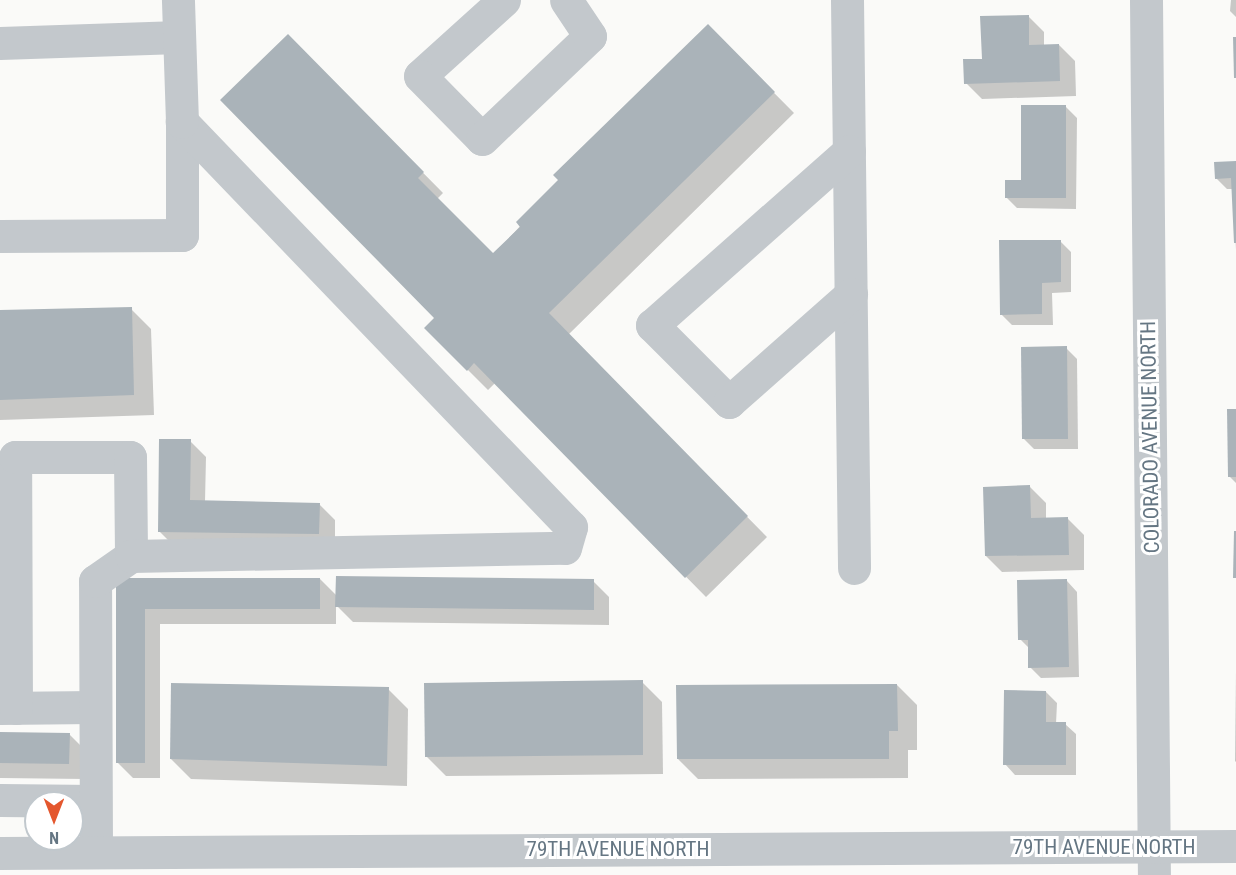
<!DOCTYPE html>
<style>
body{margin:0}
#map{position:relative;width:1236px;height:875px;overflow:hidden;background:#fafaf8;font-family:"Roboto Condensed",sans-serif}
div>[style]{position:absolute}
.shadow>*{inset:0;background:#0003}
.building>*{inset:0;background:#aab3b9}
.minor>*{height:33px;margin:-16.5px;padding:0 16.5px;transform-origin:16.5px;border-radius:16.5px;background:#c3c8cc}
span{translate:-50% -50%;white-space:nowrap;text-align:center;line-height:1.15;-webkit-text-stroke:6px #fff;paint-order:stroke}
.street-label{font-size:21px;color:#657683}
.north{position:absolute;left:24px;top:791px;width:60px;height:60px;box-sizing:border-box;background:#fff;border:2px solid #c1c8cd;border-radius:50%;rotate:180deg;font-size:16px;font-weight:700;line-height:24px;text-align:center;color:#657683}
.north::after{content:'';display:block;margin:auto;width:21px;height:27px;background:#e4572e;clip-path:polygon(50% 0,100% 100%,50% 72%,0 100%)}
</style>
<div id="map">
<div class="shadow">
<i style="clip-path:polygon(1231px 0,1236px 0,1236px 17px,1230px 11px)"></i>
<i style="clip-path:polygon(1028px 16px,1044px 32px,1044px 46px,1059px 45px,1075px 61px,1076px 96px,982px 99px,966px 83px)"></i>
<i style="clip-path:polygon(708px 26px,794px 113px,568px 335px,767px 537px,706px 597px,495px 383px,488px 390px,426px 328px,436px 318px,288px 36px,443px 193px,437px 199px,493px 255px)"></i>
<i style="clip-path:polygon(1066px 107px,1077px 118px,1076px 209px,1017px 208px,1006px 197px,1022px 181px)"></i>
<i style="clip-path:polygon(1236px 162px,1236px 250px,1233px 189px,1227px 189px,1216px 178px)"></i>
<i style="clip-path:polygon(1060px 241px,1071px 252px,1071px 292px,1052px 293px,1053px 325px,1012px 325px,1001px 314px)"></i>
<i style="clip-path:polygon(131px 309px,151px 329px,154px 415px,0 420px,0 313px)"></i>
<i style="clip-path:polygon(1066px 348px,1077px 359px,1078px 449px,1034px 449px,1023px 438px)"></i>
<i style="clip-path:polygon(1236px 411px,1236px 483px,1229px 476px)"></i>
<i style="clip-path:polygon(190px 441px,206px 457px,205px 502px,319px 504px,335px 520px,335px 550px,176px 548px,160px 532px)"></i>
<i style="clip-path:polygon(1030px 487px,1046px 503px,1046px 519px,1068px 519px,1084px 535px,1084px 570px,1002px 572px,986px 556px)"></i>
<i style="clip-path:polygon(320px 579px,337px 596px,593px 581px,609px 597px,609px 625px,353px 622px,336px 605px,336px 624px,160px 624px,160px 778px,133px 778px,117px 762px,117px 580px)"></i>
<i style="clip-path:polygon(1067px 581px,1077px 592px,1079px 677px,1041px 678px,1030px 667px,1030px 649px,1020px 639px)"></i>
<i style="clip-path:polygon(1236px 671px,1236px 762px,1235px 761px)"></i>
<i style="clip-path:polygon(642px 682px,662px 702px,663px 774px,446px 776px,426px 756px)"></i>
<i style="clip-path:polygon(897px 685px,917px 705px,917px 750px,908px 750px,908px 778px,698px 779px,678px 759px)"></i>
<i style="clip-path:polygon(388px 689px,408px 709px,407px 786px,191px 779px,171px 759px)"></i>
<i style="clip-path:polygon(1046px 692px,1057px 703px,1056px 724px,1065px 724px,1076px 734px,1076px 775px,1015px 775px,1005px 764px)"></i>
<i style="clip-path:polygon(0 733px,69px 734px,85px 750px,85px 779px,0 778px)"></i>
</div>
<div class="building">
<i style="clip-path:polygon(1029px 15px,1029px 45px,1059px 44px,1060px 81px,964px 84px,963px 59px,982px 59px,980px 16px)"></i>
<i style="clip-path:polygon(708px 24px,775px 92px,549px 313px,748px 516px,685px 578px,474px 363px,467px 371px,424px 328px,434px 318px,220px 100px,288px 34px,424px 172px,418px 178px,493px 253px,520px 227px,516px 222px,558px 180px,553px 175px)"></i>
<i style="clip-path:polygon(1233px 37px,1236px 37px,1236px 78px,1234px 78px)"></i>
<i style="clip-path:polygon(1021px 105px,1066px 105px,1066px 198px,1005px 198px,1005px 180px,1021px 180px)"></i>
<i style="clip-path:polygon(1236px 161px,1236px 243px,1234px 243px,1231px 178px,1215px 179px,1214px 162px)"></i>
<i style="clip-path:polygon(999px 240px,1061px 240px,1061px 282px,1042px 283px,1042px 314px,1000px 315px)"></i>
<i style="clip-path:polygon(132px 307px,134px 395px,0 400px,0 310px)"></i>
<i style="clip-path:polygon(1067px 346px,1068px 439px,1022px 439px,1021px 347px)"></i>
<i style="clip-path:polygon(1227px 409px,1236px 409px,1236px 477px,1228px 477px)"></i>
<i style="clip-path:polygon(159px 439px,191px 439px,190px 500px,320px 503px,319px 534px,158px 532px)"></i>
<i style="clip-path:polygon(1030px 485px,1031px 518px,1068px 517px,1069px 555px,985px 556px,983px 487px)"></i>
<i style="clip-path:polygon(1234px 531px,1236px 531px,1236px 578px,1233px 578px)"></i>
<i style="clip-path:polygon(336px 576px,594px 579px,594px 610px,335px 607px)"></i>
<i style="clip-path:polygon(116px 578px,320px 578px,320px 609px,145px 609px,145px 763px,116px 763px)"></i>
<i style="clip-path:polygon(1067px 579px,1069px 667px,1028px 668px,1028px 640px,1018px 640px,1017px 580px)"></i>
<i style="clip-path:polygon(643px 680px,643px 755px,425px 757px,424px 683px)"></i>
<i style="clip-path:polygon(171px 683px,389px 687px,387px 766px,170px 759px)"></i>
<i style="clip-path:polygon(897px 684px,898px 731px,889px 731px,889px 759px,677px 759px,676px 685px)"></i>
<i style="clip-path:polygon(1004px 690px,1046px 691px,1046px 722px,1066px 722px,1066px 765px,1003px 765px)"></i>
<i style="clip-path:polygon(0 732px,70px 733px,69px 764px,0 763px)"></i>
</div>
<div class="minor">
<i style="left:504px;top:0;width:113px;rotate:137.9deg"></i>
<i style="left:420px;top:76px;width:88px;rotate:45.5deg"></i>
<i style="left:482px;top:139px;width:149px;rotate:-43.6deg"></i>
<i style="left:590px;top:36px;width:43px;rotate:-123.7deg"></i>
<i style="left:847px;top:0;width:568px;rotate:89.29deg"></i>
<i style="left:1146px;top:0;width:875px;rotate:89.48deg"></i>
<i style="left:0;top:43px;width:179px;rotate:-1.9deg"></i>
<i style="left:849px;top:151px;width:263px;rotate:138.5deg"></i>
<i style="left:652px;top:325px;width:109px;rotate:45deg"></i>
<i style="left:729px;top:402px;width:163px;rotate:-41.5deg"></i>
<i style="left:0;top:236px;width:182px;rotate:-0.3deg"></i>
<i style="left:182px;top:235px;width:113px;rotate:-90deg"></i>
<i style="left:0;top:708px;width:94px;rotate:-0.6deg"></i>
<i style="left:16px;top:708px;width:251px;rotate:-90.2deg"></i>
<i style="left:15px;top:457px;width:115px"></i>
<i style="left:130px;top:457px;width:99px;rotate:89.4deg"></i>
<i style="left:0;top:800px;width:95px;rotate:0.6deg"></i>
<i style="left:96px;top:852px;width:271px;rotate:-90.2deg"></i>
<i style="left:95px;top:581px;width:44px;rotate:-34.8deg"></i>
<i style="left:131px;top:556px;width:434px;rotate:-1.1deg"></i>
<i style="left:565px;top:548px;width:22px;rotate:-74deg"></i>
<i style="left:571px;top:527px;width:562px;rotate:-133.85deg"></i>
<i style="left:182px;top:122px;width:122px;rotate:-91.9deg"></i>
<i style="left:0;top:853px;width:1236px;rotate:-0.32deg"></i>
</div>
<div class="street-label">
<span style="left:1150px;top:437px;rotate:-91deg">COLORADO AVENUE NORTH</span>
<span style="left:1104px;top:847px">79TH AVENUE NORTH</span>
<span style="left:618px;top:849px">79TH AVENUE NORTH</span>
</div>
<div class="north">N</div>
</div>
